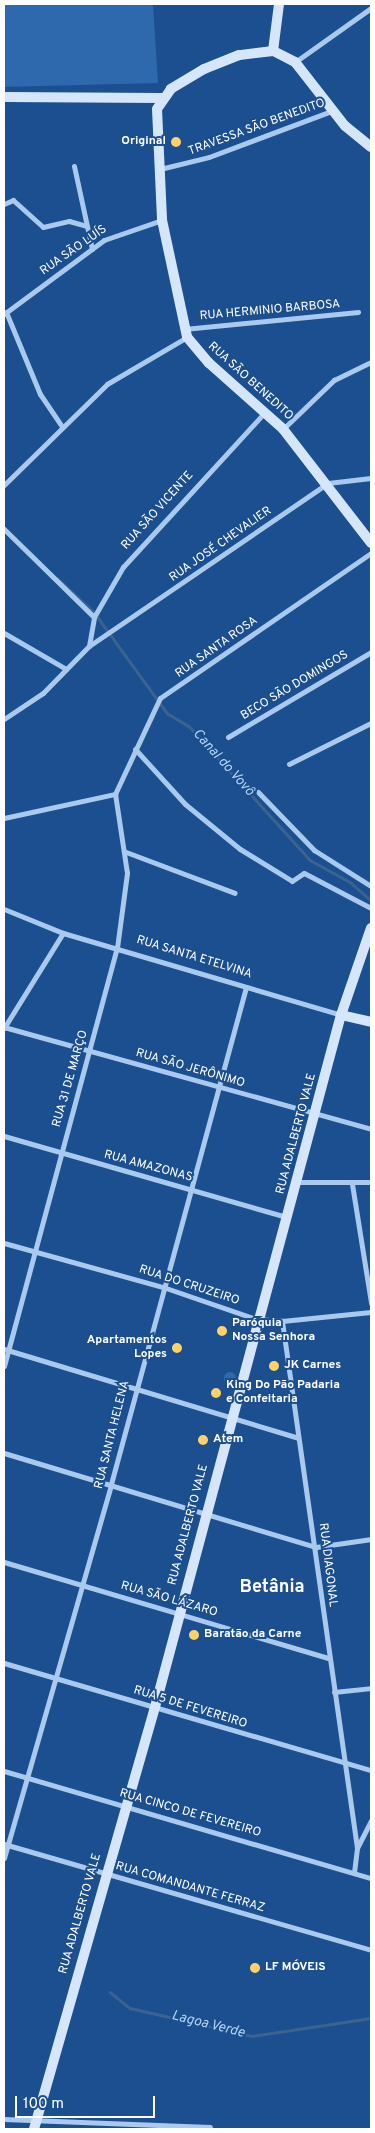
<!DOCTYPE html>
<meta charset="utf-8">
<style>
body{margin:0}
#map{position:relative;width:375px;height:2133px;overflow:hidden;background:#1b4f8f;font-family:Overpass,sans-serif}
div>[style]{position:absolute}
.green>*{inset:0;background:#2e69ad}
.round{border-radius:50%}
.stream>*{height:2.5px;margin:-1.25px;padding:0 1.25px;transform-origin:1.25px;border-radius:1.25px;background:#3c6290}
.street>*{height:5px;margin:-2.5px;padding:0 2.5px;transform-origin:2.5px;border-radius:2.5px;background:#a9c9ee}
.secondary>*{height:10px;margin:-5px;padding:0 5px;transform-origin:5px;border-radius:5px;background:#d6e6fa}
.dots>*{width:14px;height:14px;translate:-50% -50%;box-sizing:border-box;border:2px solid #1b4f8f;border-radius:50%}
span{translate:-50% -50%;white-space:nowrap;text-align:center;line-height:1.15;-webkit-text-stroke:4px #1b4f8f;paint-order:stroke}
.street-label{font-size:12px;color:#fff}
.poi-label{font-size:12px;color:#fff;font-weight:700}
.right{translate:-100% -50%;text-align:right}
.left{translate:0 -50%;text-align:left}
.water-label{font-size:14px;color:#b5d3f5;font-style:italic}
.district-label{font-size:18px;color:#fff;font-weight:700}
.frame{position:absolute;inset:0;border:5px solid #fff;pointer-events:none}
.scale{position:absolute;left:15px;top:2096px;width:140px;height:22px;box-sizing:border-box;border:2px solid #fff;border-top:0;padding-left:6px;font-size:15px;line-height:18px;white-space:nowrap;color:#fff;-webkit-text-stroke:4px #1b4f8f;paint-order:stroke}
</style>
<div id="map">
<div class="green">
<i style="clip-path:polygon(4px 4px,153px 4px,158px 83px,4px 87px)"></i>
<i class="round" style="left:224px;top:1372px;width:12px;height:12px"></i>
</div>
<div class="stream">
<i style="left:57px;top:578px;width:50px;rotate:42.6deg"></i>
<i style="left:94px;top:612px;width:125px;rotate:54.1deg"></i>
<i style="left:167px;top:713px;width:26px;rotate:31deg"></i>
<i style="left:189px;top:726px;width:181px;rotate:47.9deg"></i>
<i style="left:310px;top:860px;width:46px;rotate:28.8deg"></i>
<i style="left:350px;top:882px;width:28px;rotate:41deg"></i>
<i style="left:110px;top:1992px;width:26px;rotate:39deg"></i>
<i style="left:130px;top:2008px;width:125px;rotate:12.9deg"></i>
<i style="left:252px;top:2036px;width:120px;rotate:-8.6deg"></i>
</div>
<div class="street">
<i style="left:295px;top:62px;width:93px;rotate:-35.4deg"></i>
<i style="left:74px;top:166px;width:85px;rotate:77.8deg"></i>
<i style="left:160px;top:169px;width:50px;rotate:-13.8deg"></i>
<i style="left:209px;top:157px;width:134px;rotate:-20.6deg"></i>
<i style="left:4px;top:204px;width:10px;rotate:-24deg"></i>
<i style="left:13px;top:200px;width:40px;rotate:42deg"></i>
<i style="left:43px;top:227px;width:27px;rotate:-13deg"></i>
<i style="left:69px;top:221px;width:18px;rotate:16deg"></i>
<i style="left:6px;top:312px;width:89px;rotate:67.5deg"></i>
<i style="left:40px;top:394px;width:40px;rotate:56deg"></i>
<i style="left:4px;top:314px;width:124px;rotate:-36.5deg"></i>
<i style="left:104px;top:240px;width:61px;rotate:-19deg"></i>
<i style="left:184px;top:329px;width:175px;rotate:-5.6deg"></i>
<i style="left:283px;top:429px;width:71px;rotate:-43.9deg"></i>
<i style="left:334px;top:380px;width:41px;rotate:-25.9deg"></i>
<i style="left:4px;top:485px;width:144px;rotate:-44.4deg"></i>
<i style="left:107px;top:384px;width:93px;rotate:-30.4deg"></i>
<i style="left:4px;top:529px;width:126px;rotate:44.4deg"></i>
<i style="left:4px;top:633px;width:72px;rotate:30.1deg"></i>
<i style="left:89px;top:646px;width:289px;rotate:-34.3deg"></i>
<i style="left:328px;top:483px;width:43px;rotate:-6.6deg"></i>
<i style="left:4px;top:719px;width:47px;rotate:-33.7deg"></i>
<i style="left:43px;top:693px;width:66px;rotate:-45.6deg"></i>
<i style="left:89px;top:646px;width:29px;rotate:-80deg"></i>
<i style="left:94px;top:617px;width:58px;rotate:-59.9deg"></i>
<i style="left:123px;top:567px;width:209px;rotate:-47.5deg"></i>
<i style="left:228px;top:737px;width:166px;rotate:-30.7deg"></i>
<i style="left:135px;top:749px;width:74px;rotate:47.7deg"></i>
<i style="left:185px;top:804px;width:71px;rotate:39.3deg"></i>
<i style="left:240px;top:849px;width:61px;rotate:31.6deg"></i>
<i style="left:292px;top:881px;width:14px;rotate:-34deg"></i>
<i style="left:304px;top:873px;width:76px;rotate:27.6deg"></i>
<i style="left:289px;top:764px;width:92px;rotate:-26.6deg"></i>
<i style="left:258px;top:792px;width:81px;rotate:46deg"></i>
<i style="left:314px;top:850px;width:67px;rotate:32.3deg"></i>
<i style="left:115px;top:794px;width:106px;rotate:-64.9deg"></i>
<i style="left:160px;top:698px;width:256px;rotate:-34.5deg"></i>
<i style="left:4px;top:818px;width:114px;rotate:-12.2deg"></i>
<i style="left:126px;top:852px;width:116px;rotate:20.6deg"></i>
<i style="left:4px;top:909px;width:64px;rotate:22.1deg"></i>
<i style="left:63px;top:933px;width:290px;rotate:16.4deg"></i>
<i style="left:4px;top:1027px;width:381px;rotate:15.5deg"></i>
<i style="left:4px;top:1028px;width:112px;rotate:-58.2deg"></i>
<i style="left:4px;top:1136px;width:293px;rotate:16deg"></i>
<i style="left:298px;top:1182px;width:73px"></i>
<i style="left:352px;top:1184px;width:121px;rotate:80.9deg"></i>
<i style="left:4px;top:1243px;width:165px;rotate:15.5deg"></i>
<i style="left:163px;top:1287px;width:98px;rotate:19deg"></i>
<i style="left:256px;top:1319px;width:26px;rotate:4deg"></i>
<i style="left:282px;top:1321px;width:89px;rotate:-5.8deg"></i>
<i style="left:282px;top:1321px;width:532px;rotate:81.9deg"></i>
<i style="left:357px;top:1848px;width:24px;rotate:97deg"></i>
<i style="left:4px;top:1349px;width:307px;rotate:16.8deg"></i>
<i style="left:4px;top:1366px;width:433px;rotate:-74.9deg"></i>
<i style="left:117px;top:948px;width:76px;rotate:-82.4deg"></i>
<i style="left:127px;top:873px;width:80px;rotate:-98.6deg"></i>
<i style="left:4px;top:1453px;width:326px;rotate:16.8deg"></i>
<i style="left:316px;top:1547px;width:56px;rotate:-8.3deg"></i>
<i style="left:4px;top:1562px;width:338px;rotate:16.5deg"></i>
<i style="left:4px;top:1663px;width:382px;rotate:16.3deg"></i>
<i style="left:334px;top:1692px;width:37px;rotate:-6deg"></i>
<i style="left:4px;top:1771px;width:382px;rotate:16.3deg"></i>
<i style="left:4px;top:1844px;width:382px;rotate:16.1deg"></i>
<i style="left:357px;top:1848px;width:31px;rotate:-63deg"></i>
<i style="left:4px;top:1858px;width:389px;rotate:-74deg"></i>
<i style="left:111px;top:1484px;width:515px;rotate:-74.8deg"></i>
<i style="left:4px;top:2119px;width:206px;rotate:2.2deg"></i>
</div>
<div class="secondary">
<i style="left:273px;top:51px;width:47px;rotate:-82.7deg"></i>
<i style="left:4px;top:97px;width:158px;rotate:0.4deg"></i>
<i style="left:371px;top:147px;width:33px;rotate:-141deg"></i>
<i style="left:345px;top:126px;width:81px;rotate:-128deg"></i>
<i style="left:295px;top:62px;width:25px;rotate:-153deg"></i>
<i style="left:273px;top:51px;width:34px;rotate:173deg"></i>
<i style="left:239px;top:55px;width:38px;rotate:158deg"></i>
<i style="left:204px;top:69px;width:39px;rotate:149deg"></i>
<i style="left:171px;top:89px;width:24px;rotate:125deg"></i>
<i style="left:157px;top:109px;width:111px;rotate:87.4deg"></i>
<i style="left:162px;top:220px;width:120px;rotate:77.9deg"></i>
<i style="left:187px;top:337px;width:34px;rotate:50deg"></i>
<i style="left:209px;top:363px;width:99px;rotate:41.7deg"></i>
<i style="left:283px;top:429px;width:144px;rotate:52.3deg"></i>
<i style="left:341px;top:1015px;width:31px;rotate:13deg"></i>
<i style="left:34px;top:2129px;width:439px;rotate:-74deg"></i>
<i style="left:155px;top:1707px;width:717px;rotate:-74.96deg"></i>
<i style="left:341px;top:1015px;width:92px;rotate:-71deg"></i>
</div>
<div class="dots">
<i style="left:176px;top:142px;background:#ffd166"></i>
<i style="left:222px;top:1331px;background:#ffd166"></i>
<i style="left:177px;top:1348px;background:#ffd166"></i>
<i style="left:274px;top:1366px;background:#ffd166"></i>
<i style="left:216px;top:1393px;background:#ffd166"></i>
<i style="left:203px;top:1440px;background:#ffd166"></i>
<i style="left:194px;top:1635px;background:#ffd166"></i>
<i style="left:255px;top:1968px;background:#ffd166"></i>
</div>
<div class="street-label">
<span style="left:257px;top:128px;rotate:-20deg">TRAVESSA SÃO BENEDITO</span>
<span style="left:74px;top:251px;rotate:-35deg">RUA SÃO LUÍS</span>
<span style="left:270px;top:311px;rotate:-5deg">RUA HERMINIO BARBOSA</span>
<span style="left:250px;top:382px;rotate:42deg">RUA SÃO BENEDITO</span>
<span style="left:158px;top:511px;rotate:-48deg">RUA SÃO VICENTE</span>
<span style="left:221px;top:545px;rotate:-35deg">RUA JOSÉ CHEVALIER</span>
<span style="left:217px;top:648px;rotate:-35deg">RUA SANTA ROSA</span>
<span style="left:295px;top:686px;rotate:-31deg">BECO SÃO DOMINGOS</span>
<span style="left:194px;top:958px;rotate:17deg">RUA SANTA ETELVINA</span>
<span style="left:190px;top:1069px;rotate:16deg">RUA SÃO JERÔNIMO</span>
<span style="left:71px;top:1079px;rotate:-74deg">RUA 31 DE MARÇO</span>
<span style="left:297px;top:1134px;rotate:-75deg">RUA ADALBERTO VALE</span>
<span style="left:148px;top:1167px;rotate:15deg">RUA AMAZONAS</span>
<span style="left:189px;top:1286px;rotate:18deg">RUA DO CRUZEIRO</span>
<span style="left:113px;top:1435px;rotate:-76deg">RUA SANTA HELENA</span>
<span style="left:189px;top:1525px;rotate:-75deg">RUA ADALBERTO VALE</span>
<span style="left:327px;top:1565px;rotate:83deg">RUA DIAGONAL</span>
<span style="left:169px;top:1600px;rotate:16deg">RUA SÃO LÁZARO</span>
<span style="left:190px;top:1708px;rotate:17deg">RUA 5 DE FEVEREIRO</span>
<span style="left:190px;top:1814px;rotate:16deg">RUA CINCO DE FEVEREIRO</span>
<span style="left:190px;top:1888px;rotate:16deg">RUA COMANDANTE FERRAZ</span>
<span style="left:81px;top:1914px;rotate:-74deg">RUA ADALBERTO VALE</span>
</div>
<div class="poi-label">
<span class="right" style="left:166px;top:142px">Original</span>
<span class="left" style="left:232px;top:1331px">Paróquia<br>Nossa Senhora</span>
<span class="right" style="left:167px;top:1348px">Apartamentos<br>Lopes</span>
<span class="left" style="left:284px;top:1366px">JK Carnes</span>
<span class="left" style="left:226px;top:1393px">King Do Pão Padaria<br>e Confeitaria</span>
<span class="left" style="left:213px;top:1440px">Atem</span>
<span class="left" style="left:204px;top:1635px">Baratão da Carne</span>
<span class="left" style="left:265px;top:1968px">LF MÓVEIS</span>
</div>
<div class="water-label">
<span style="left:223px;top:763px;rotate:48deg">Canal do Vovô</span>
<span style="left:208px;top:2025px;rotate:14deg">Lagoa Verde</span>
</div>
<div class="district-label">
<span style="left:272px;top:1588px">Betânia</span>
</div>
<div class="frame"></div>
<div class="scale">100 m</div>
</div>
